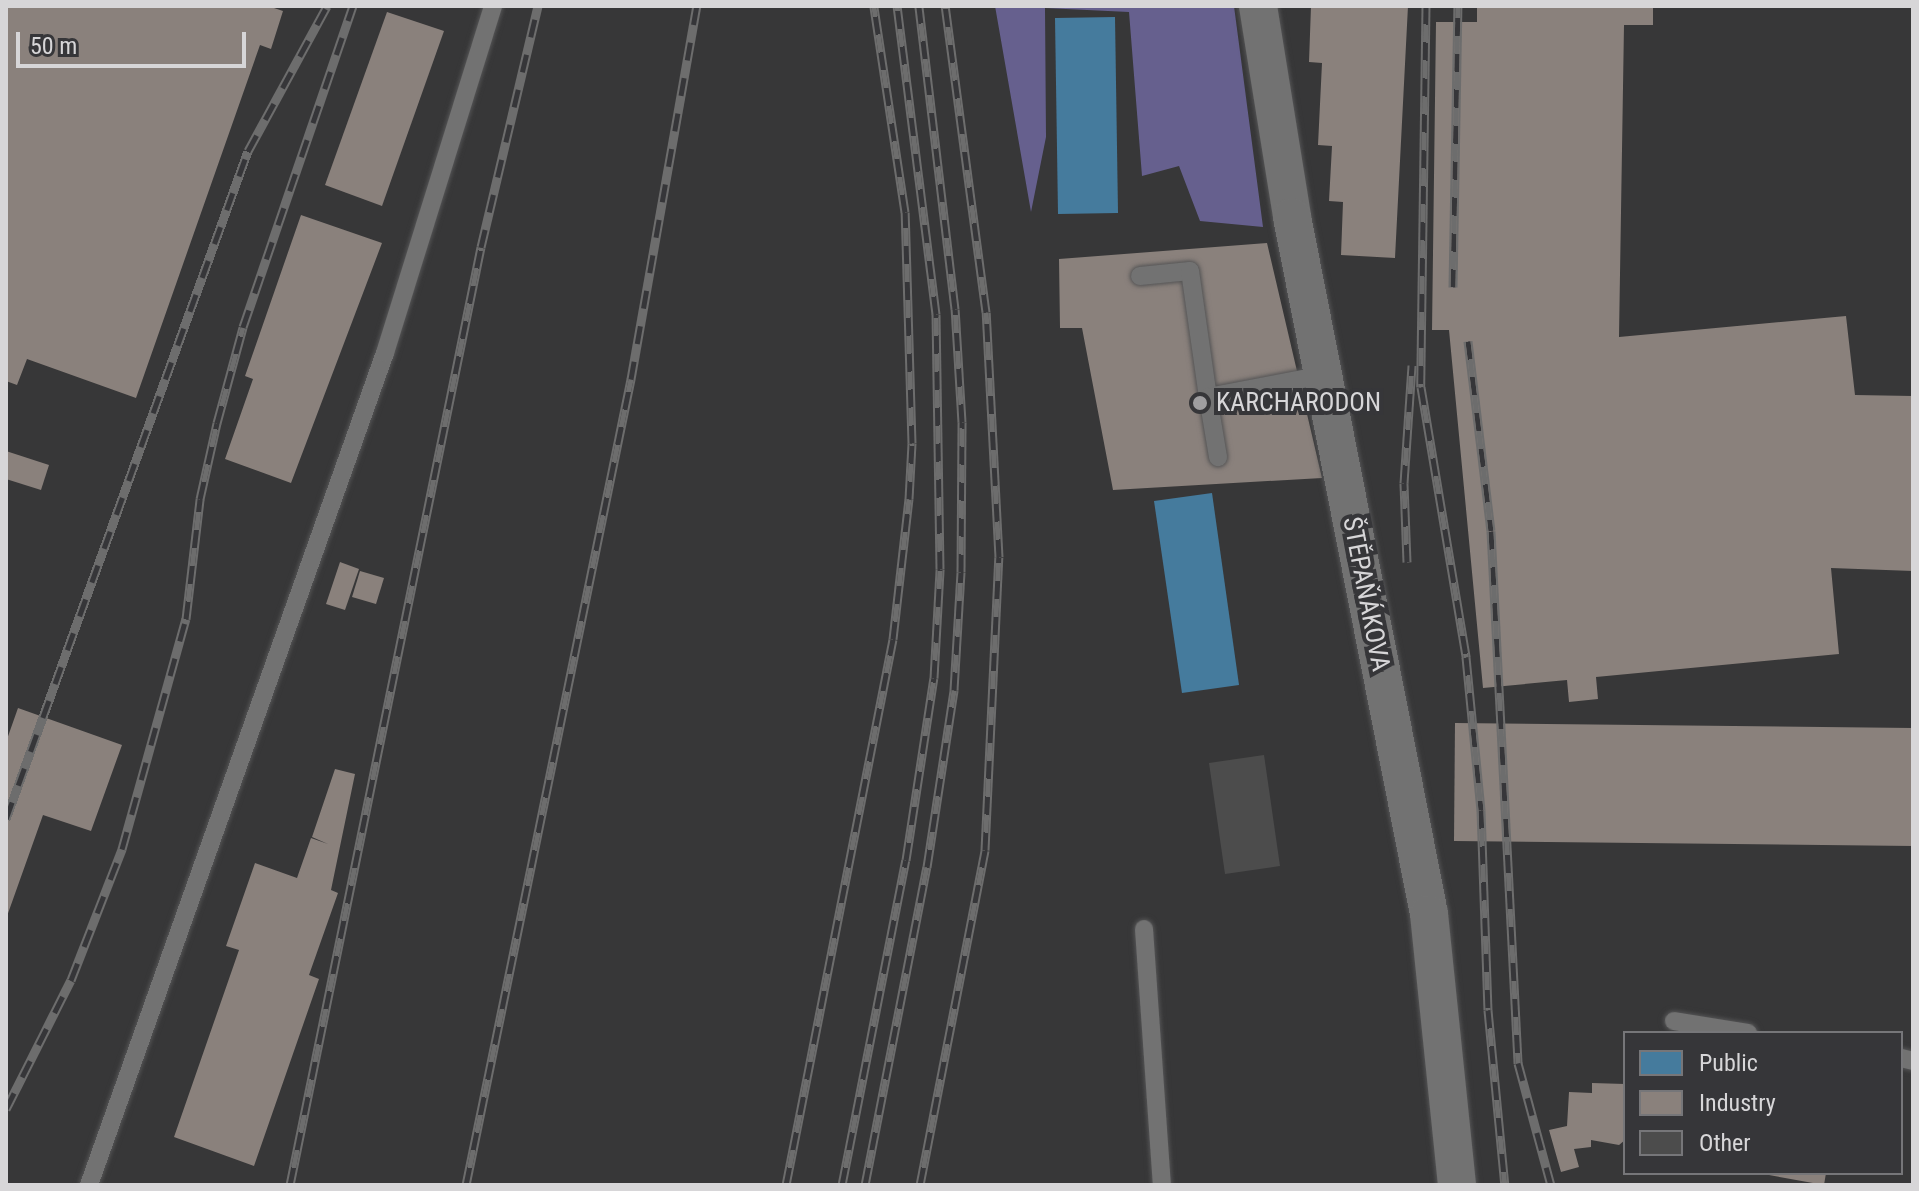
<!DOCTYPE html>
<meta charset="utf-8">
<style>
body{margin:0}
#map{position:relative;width:1919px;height:1191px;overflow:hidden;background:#373738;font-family:"Roboto Condensed",sans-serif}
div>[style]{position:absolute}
.forest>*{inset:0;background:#66608e}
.public>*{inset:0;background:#457b9d}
.industry>*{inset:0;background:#8a817c}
.building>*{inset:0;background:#4c4c4c}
.roads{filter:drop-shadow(0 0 2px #545455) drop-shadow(0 0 2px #545455)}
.lane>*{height:18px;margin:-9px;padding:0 9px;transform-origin:9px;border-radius:9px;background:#727272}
.street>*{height:38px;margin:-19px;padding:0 19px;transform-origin:19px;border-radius:19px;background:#727272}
.rail>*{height:9px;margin-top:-4.5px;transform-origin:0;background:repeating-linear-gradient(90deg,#363639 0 18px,#6d6d6d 0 36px);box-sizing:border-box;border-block:2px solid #6d6d6d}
.dots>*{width:22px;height:22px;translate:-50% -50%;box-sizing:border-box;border:4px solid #363639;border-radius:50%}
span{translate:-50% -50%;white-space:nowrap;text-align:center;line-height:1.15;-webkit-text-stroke:8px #363639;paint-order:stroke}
.poi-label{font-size:26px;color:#d7d6d8}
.left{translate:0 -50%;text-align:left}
.street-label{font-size:26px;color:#d7d6d8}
.frame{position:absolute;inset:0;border:8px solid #d7d6d8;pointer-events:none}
.legend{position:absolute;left:1623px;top:1031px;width:280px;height:144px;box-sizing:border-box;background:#363639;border:2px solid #767679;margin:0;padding:10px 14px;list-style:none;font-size:24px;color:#d7d6d8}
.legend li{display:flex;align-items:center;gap:16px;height:40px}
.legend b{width:40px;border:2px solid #767679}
.scale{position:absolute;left:16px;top:32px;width:230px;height:36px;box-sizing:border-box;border:4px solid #d7d6d8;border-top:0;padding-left:10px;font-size:24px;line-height:28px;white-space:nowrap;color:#d7d6d8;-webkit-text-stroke:6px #363639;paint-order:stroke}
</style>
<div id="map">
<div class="forest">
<i style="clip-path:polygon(995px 6px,1234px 6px,1263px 227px,1200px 221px,1179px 166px,1142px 176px,1129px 12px,1045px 8px,1046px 137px,1031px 212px)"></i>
</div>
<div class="public">
<i style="clip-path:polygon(1115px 17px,1118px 213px,1058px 214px,1055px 18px)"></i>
<i style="clip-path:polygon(1212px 493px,1239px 685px,1182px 693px,1154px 501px)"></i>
</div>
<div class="industry">
<i style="clip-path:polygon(6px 6px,268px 6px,283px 11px,271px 49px,260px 45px,136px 398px,27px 359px,17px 385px,6px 381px)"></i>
<i style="clip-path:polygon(1311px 6px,1408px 6px,1395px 258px,1341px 255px,1343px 202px,1329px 201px,1332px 146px,1318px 145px,1322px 63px,1309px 62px)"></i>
<i style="clip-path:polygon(1477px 6px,1653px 6px,1653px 25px,1624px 25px,1619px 337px,1846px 316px,1855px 395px,1913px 396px,1913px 571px,1831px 568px,1839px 654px,1596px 677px,1598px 699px,1569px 702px,1567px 680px,1483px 688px,1449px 330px,1432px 330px,1436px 22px,1477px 22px)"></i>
<i style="clip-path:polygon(387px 12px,444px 31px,382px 206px,325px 185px)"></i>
<i style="clip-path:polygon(301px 215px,382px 243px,291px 483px,225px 459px,253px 379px,245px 376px)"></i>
<i style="clip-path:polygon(1267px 243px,1322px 478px,1113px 490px,1082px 328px,1060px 328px,1059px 259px)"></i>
<i style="clip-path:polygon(6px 451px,49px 465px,41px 490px,6px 479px)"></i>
<i style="clip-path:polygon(340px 562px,359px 569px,345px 610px,326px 604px)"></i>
<i style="clip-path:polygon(360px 571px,384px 578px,376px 604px,352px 597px)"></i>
<i style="clip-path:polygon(18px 708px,122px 745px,91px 831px,43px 815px,6px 919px,6px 742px)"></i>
<i style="clip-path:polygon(1455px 723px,1913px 728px,1913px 846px,1454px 841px)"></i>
<i style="clip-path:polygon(335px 769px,355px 774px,331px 890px,338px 893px,309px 975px,319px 979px,254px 1166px,174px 1137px,239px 950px,226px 946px,255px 863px,297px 878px,311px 838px,328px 844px,312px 837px)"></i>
<i style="clip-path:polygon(1592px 1083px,1625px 1084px,1625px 1140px,1619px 1145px,1591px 1140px,1591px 1147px,1574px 1149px,1579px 1167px,1561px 1172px,1549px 1130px,1567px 1126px,1569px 1092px,1592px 1093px)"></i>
<i style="clip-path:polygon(1758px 1173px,1826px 1173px,1824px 1185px)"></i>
</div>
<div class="building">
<i style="clip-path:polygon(1264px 755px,1280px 866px,1225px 874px,1209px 763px)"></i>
</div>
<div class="roads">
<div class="lane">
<i style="left:1140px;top:276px;width:50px;rotate:-5.7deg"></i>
<i style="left:1190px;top:271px;width:127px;rotate:81.9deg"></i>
<i style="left:1208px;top:397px;width:117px;rotate:-10.8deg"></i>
<i style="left:1208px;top:397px;width:61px;rotate:80.5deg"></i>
<i style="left:1144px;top:929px;width:257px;rotate:86deg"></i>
<i style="left:1674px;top:1021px;width:75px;rotate:9.2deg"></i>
<i style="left:1901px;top:1058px;width:12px;rotate:14deg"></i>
<i style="left:89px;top:1185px;width:883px;rotate:-70.42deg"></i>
<i style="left:385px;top:353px;width:363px;rotate:-72.7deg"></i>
</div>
<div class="street">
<i style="left:1258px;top:6px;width:214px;rotate:80.8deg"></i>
<i style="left:1292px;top:217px;width:710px;rotate:78.88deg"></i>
<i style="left:1429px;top:914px;width:272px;rotate:84.1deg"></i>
</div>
</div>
<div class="rail">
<i style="left:1426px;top:6px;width:381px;rotate:90.8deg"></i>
<i style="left:1421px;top:387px;width:274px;rotate:80.5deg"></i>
<i style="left:1466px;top:657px;width:154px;rotate:84.4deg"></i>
<i style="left:1481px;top:810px;width:200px;rotate:88deg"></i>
<i style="left:1488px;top:1010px;width:176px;rotate:84.5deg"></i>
<i style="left:1453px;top:287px;width:281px;rotate:-89deg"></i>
<i style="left:1468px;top:341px;width:191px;rotate:83.1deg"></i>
<i style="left:1491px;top:531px;width:533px;rotate:87.09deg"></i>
<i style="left:1518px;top:1063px;width:126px;rotate:74.9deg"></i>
<i style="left:1407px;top:562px;width:79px;rotate:-92.2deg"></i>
<i style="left:1404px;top:483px;width:118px;rotate:-86.1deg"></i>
<i style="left:6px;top:819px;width:710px;rotate:-70.09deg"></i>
<i style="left:248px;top:151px;width:165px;rotate:-61.4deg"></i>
<i style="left:6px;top:1109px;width:144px;rotate:-63.3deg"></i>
<i style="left:71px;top:980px;width:141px;rotate:-68.7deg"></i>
<i style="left:122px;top:849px;width:239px;rotate:-74.5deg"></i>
<i style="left:186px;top:619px;width:121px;rotate:-83.3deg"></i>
<i style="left:200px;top:499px;width:78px;rotate:-77.4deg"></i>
<i style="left:217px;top:423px;width:99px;rotate:-74.8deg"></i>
<i style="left:243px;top:327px;width:339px;rotate:-71.1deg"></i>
<i style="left:290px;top:1185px;width:957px;rotate:-78.49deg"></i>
<i style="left:481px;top:247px;width:248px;rotate:-76.7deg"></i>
<i style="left:466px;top:1185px;width:823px;rotate:-78.43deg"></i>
<i style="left:631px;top:379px;width:379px;rotate:-80deg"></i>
<i style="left:786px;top:1185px;width:556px;rotate:-78.91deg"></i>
<i style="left:893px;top:639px;width:141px;rotate:-83.5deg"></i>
<i style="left:909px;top:499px;width:56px;rotate:-86.9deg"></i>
<i style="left:912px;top:443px;width:231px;rotate:-91.7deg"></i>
<i style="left:905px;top:212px;width:208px;rotate:-98.6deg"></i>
<i style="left:842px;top:1185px;width:331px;rotate:-78.9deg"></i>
<i style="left:906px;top:860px;width:184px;rotate:-81.3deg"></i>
<i style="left:934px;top:678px;width:109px;rotate:-86.8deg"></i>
<i style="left:940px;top:569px;width:255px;rotate:-90.9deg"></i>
<i style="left:936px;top:314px;width:310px;rotate:-97.2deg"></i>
<i style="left:865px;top:1185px;width:324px;rotate:-79deg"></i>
<i style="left:927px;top:867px;width:179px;rotate:-81.3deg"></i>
<i style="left:954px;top:690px;width:118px;rotate:-86.6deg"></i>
<i style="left:961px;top:572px;width:150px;rotate:-89.6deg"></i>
<i style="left:962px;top:422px;width:113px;rotate:-93.5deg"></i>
<i style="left:955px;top:309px;width:305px;rotate:-96.8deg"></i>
<i style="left:920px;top:1185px;width:341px;rotate:-79deg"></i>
<i style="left:985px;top:850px;width:293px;rotate:-87.3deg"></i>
<i style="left:999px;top:557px;width:245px;rotate:-93deg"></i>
<i style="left:986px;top:312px;width:309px;rotate:-97.6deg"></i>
</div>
<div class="dots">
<i style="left:1200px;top:403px;background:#9f9ea0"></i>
</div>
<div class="poi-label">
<span class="left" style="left:1216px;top:403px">KARCHARODON</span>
</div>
<div class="street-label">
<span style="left:1366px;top:594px;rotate:79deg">ŠTĚPAŇÁKOVA</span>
</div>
<div class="frame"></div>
<ul class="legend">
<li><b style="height:22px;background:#457b9d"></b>Public</li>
<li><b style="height:22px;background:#8a817c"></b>Industry</li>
<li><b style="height:22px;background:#4c4c4c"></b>Other</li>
</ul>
<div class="scale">50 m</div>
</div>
